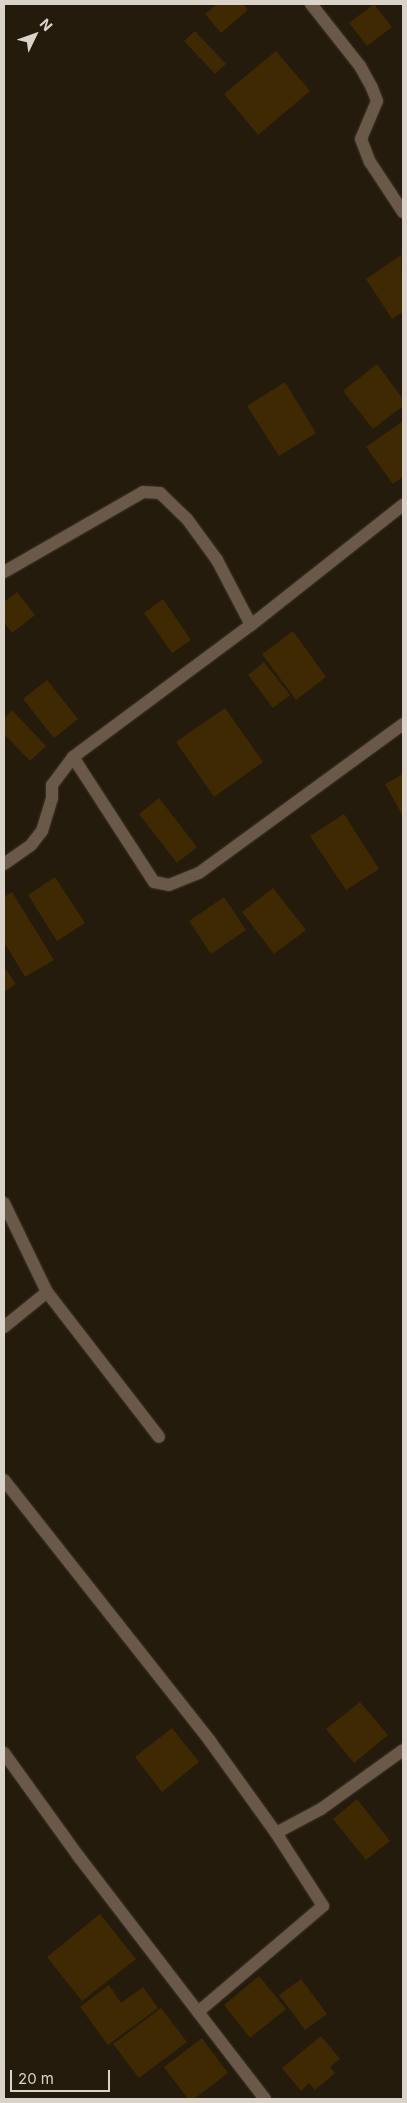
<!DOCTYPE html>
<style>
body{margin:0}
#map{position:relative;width:407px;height:2103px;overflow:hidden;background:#241b0c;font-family:Inter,sans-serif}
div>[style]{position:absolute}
.building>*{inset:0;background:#3e2903}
.roads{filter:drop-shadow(0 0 1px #3d3527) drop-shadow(0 0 1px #3d3527)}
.minor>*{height:12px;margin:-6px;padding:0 6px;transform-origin:6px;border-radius:6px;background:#6a5848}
span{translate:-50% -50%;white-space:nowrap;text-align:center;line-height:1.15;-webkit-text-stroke:4px #241b0c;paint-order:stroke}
.frame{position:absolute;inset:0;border:5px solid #dad3ca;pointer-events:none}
.north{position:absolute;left:10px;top:10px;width:50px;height:50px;-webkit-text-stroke:4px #241b0c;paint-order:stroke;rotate:48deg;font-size:14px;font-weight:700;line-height:20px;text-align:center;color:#dad3ca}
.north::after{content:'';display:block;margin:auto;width:18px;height:22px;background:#dad3ca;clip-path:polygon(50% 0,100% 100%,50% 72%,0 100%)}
.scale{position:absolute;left:10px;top:2070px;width:100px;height:22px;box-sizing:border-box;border:2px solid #dad3ca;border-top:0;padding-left:6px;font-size:15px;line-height:18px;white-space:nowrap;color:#dad3ca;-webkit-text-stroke:4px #241b0c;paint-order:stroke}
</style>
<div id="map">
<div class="building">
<i style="clip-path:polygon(217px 4px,243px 4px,248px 10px,221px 33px,205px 14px)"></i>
<i style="clip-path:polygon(374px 4px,392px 27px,367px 46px,349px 23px)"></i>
<i style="clip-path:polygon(195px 31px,226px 64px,215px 74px,184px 41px)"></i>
<i style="clip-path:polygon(276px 51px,310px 91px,258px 135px,224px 94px)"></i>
<i style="clip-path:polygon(401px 255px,403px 312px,392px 319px,366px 279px)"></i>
<i style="clip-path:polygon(377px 364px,403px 399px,403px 406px,373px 429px,343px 391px)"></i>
<i style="clip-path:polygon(285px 382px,316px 433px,279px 456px,247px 406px)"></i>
<i style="clip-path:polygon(403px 421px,403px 477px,393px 484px,366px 447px)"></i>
<i style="clip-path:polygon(17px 592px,35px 615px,12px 633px,4px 622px,4px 602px)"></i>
<i style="clip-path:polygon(163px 599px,191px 640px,172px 653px,144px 613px)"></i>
<i style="clip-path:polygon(293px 631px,326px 677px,296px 700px,262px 654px)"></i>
<i style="clip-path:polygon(264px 662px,290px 695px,273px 708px,248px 675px)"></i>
<i style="clip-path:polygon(47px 680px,78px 719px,54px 738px,23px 699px)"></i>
<i style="clip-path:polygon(225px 708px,263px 762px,214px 797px,176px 742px)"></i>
<i style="clip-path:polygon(12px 710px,46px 746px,30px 761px,4px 734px,4px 719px)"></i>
<i style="clip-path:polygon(403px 774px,403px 816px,385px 784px)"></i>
<i style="clip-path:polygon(159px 798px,197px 847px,177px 863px,139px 814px)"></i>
<i style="clip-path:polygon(344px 814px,379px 869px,346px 890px,310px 836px)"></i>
<i style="clip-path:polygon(55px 877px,85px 923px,57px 941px,28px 895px)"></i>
<i style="clip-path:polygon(273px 888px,306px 930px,274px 954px,242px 912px)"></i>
<i style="clip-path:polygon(12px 892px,54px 960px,25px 977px,4px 942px,4px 897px)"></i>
<i style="clip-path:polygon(224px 897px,246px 930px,211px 954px,189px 921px)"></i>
<i style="clip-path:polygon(4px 967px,16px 984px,4px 992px)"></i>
<i style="clip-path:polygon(360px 1702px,388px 1735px,354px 1763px,326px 1729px)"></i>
<i style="clip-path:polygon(172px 1728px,199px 1762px,162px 1792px,135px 1757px)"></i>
<i style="clip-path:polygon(357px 1799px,390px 1841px,366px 1860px,333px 1819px)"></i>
<i style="clip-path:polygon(100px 1914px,136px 1959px,82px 2001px,47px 1957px)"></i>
<i style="clip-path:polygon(259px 1976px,286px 2009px,250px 2038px,224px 2005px)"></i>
<i style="clip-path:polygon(301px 1979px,327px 2014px,305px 2030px,279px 1995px)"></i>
<i style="clip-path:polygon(109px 1985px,121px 2003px,143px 1987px,158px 2008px,108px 2045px,80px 2007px)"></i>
<i style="clip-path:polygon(161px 2008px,187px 2042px,139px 2078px,113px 2044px)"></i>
<i style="clip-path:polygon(321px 2036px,340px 2059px,330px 2067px,335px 2073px,315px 2090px,309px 2083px,301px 2091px,282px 2068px)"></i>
<i style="clip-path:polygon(202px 2038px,228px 2073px,194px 2099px,188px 2099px,164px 2067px)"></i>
</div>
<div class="roads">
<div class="minor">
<i style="left:311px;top:4px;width:79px;rotate:51.7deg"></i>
<i style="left:360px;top:66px;width:25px;rotate:61deg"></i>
<i style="left:372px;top:88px;width:14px;rotate:69deg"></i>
<i style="left:377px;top:101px;width:41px;rotate:112.8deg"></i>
<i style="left:361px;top:139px;width:25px;rotate:69deg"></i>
<i style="left:370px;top:162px;width:60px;rotate:56.6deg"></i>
<i style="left:4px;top:572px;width:160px;rotate:-29.9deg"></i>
<i style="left:143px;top:492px;width:17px;rotate:3deg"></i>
<i style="left:160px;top:493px;width:37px;rotate:44deg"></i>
<i style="left:187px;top:519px;width:51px;rotate:53.8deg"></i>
<i style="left:217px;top:560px;width:73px;rotate:62.4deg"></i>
<i style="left:73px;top:757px;width:149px;rotate:57.1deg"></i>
<i style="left:154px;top:882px;width:15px;rotate:11deg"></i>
<i style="left:169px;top:885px;width:32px;rotate:-22deg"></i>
<i style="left:199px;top:873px;width:253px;rotate:-36.1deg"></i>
<i style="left:4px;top:864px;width:33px;rotate:-35deg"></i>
<i style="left:31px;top:845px;width:18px;rotate:-52deg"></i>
<i style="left:42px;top:831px;width:34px;rotate:-73deg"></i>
<i style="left:52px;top:798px;width:13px;rotate:-90deg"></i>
<i style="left:52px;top:785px;width:35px;rotate:-53deg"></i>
<i style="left:73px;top:757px;width:222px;rotate:-36.6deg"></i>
<i style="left:251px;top:625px;width:194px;rotate:-38.3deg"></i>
<i style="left:4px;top:1203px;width:99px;rotate:64.2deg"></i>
<i style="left:47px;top:1292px;width:183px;rotate:52.3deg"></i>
<i style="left:4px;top:1327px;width:55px;rotate:-39.1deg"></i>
<i style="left:4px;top:1480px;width:333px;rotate:51.7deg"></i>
<i style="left:210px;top:1741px;width:113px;rotate:54.3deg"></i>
<i style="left:4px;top:1753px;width:128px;rotate:54.2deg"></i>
<i style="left:79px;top:1857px;width:195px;rotate:52.5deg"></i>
<i style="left:265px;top:2099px;width:110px;rotate:-127.6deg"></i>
<i style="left:198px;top:2012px;width:164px;rotate:-40.3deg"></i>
<i style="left:323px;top:1906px;width:87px;rotate:-122.8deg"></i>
<i style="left:276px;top:1833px;width:51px;rotate:-28.1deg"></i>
<i style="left:321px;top:1809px;width:101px;rotate:-35.7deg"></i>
</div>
</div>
<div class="frame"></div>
<div class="north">N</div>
<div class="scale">20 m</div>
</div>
